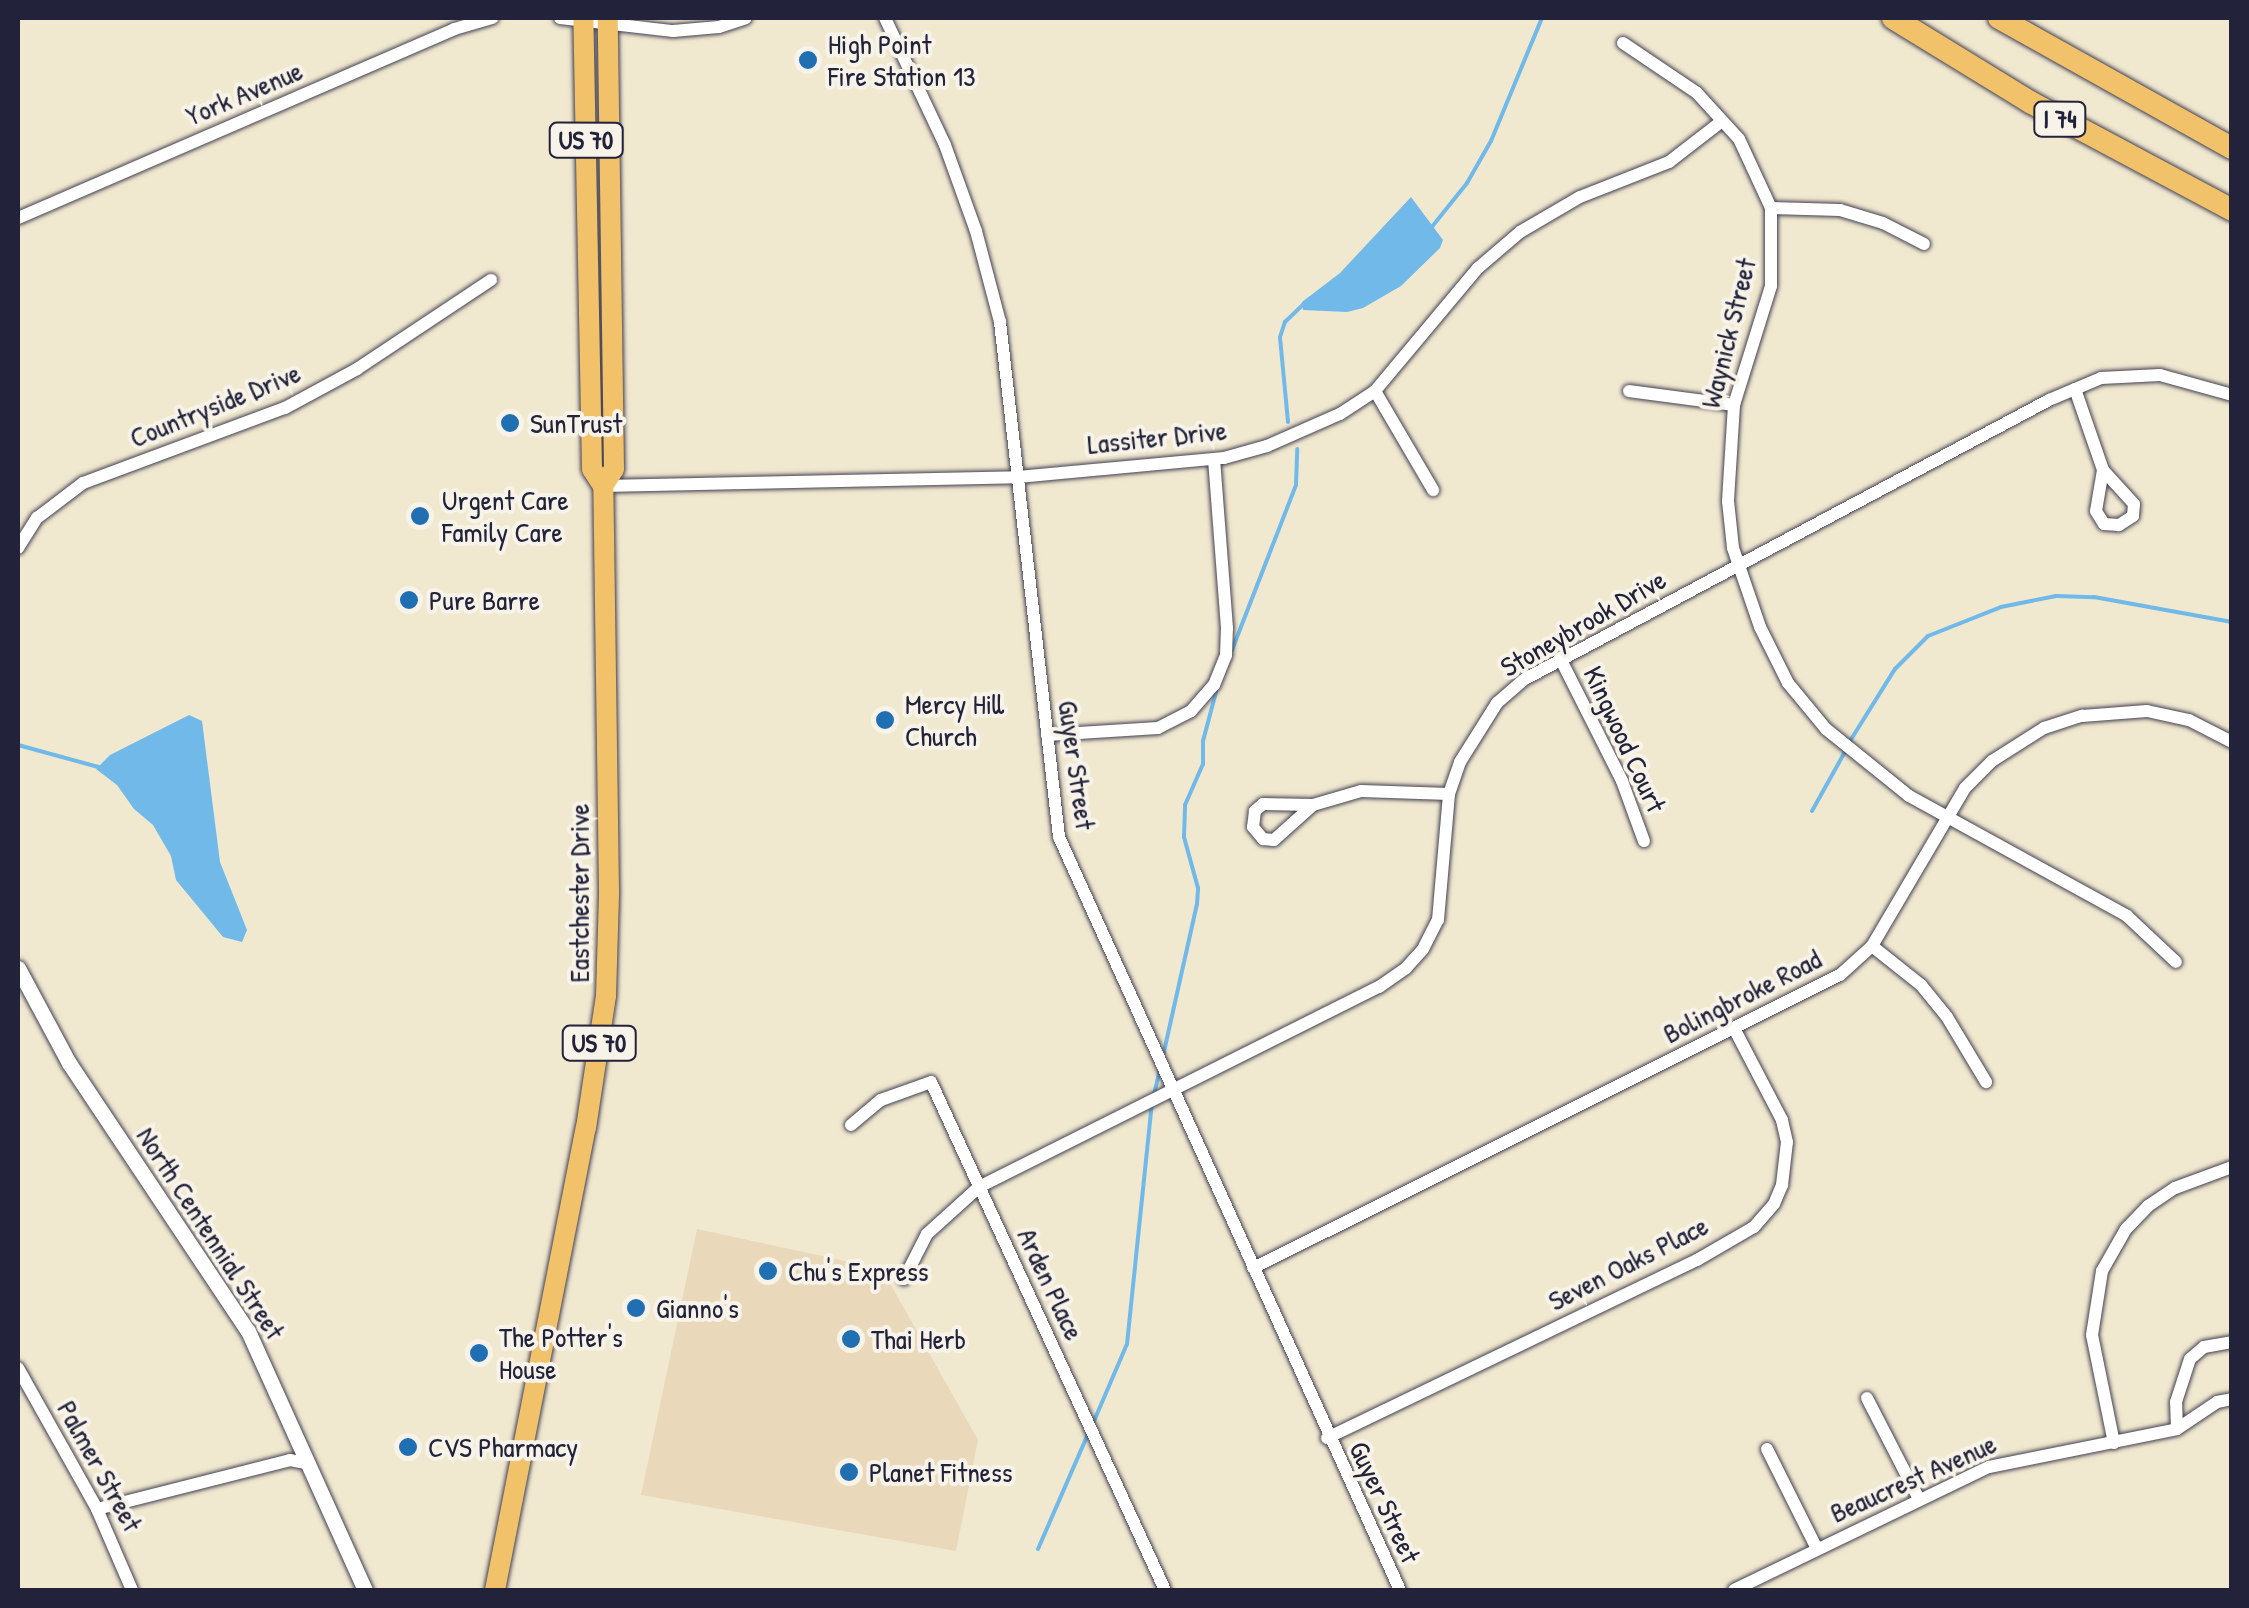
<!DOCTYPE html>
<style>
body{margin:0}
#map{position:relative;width:2249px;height:1608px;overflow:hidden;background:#f1e8d0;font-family:"Patrick Hand",sans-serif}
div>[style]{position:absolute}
.built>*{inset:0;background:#e9d9ba}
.water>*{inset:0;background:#71b9e9}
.stream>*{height:4px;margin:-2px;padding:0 2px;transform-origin:2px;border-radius:2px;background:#71b9e9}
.roads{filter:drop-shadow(0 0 2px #414051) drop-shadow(0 0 2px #414051)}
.minor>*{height:12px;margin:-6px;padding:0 6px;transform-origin:6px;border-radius:6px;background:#fff}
.tertiary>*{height:15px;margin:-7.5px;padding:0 7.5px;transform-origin:7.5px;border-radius:7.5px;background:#fff}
.primary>*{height:20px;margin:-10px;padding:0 10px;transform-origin:10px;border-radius:10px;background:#f2c26a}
.motorway>*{height:22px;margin:-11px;padding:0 11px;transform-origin:11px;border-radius:11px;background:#f2c26a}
.dots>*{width:28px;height:28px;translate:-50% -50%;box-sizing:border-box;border:5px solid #f7f3e8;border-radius:50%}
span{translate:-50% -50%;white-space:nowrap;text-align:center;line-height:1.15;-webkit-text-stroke:8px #f7f3e8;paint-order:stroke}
.shield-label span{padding:2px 8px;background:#f7f3e8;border:2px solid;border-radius:8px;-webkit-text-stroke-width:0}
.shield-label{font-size:25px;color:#22223b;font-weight:700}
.poi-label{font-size:28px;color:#22223b}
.left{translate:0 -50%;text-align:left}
.street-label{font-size:28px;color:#22223b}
.frame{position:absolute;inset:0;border:20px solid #22223b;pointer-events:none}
</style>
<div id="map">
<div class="built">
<i style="clip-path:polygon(697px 1229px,882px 1269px,978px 1440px,956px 1551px,641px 1495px)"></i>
</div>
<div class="water">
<i style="clip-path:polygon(1411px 197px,1443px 240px,1440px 248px,1401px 286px,1363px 308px,1347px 312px,1303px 310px,1302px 302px,1340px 273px)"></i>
<i style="clip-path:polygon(189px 715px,202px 721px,220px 862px,247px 930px,242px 942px,223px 937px,176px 880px,171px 856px,153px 825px,134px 809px,117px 785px,96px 769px,110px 755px)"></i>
</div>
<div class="stream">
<i style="left:1431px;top:228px;width:58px;rotate:-51.3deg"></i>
<i style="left:1467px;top:183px;width:48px;rotate:-60.3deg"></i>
<i style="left:1491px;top:141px;width:133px;rotate:-67.5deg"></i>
<i style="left:1288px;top:422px;width:85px;rotate:-95.4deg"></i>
<i style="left:1280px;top:337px;width:16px;rotate:-72deg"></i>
<i style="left:1285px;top:322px;width:29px;rotate:-44deg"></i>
<i style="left:1232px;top:650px;width:177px;rotate:-68.8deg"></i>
<i style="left:1296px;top:485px;width:36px;rotate:-88deg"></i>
<i style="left:1850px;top:741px;width:85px;rotate:-58deg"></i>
<i style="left:1895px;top:669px;width:47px;rotate:-45deg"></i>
<i style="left:1928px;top:636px;width:79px;rotate:-21.7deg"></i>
<i style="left:2001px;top:607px;width:56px;rotate:-11.3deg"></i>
<i style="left:2056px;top:596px;width:38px;rotate:2deg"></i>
<i style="left:2094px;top:597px;width:140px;rotate:10.3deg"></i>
<i style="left:18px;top:745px;width:87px;rotate:15.3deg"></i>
<i style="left:1812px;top:811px;width:70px;rotate:-60.9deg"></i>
<i style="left:1163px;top:1056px;width:156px;rotate:-77.4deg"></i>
<i style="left:1197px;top:904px;width:16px;rotate:-86deg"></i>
<i style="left:1198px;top:888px;width:53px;rotate:-105.4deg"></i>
<i style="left:1184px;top:837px;width:32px;rotate:-88deg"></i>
<i style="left:1185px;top:805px;width:45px;rotate:-66.3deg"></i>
<i style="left:1203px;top:764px;width:23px;rotate:-90deg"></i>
<i style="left:1203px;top:741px;width:51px;rotate:-75.1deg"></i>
<i style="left:1154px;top:1095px;width:26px;rotate:-77deg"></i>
<i style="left:1094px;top:1421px;width:84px;rotate:-66.8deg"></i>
<i style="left:1127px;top:1344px;width:241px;rotate:-84.1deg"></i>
<i style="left:1038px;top:1549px;width:125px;rotate:-66.5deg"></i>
</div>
<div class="roads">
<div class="minor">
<i style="left:560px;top:18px;width:114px;rotate:6.6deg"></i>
<i style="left:673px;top:31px;width:46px;rotate:-5deg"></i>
<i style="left:719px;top:27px;width:28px;rotate:-18deg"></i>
<i style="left:885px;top:18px;width:140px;rotate:64.7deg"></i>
<i style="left:945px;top:145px;width:91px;rotate:70.2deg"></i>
<i style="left:976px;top:231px;width:94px;rotate:75.2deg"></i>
<i style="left:1000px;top:322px;width:518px;rotate:83.46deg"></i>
<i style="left:1059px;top:837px;width:827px;rotate:65.64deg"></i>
<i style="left:1623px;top:43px;width:89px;rotate:34deg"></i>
<i style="left:1697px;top:93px;width:62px;rotate:47.6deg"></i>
<i style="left:1739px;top:139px;width:76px;rotate:65.1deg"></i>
<i style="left:1771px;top:208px;width:78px;rotate:90deg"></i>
<i style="left:1771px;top:286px;width:125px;rotate:107.3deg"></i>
<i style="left:1734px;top:405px;width:96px;rotate:93.6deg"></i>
<i style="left:1728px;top:501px;width:47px;rotate:83.9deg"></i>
<i style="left:1733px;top:548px;width:83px;rotate:71.1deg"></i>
<i style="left:1760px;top:627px;width:63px;rotate:63.4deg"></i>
<i style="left:1788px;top:683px;width:60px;rotate:50.4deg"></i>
<i style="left:1826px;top:729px;width:107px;rotate:38.9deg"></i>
<i style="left:1909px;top:796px;width:249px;rotate:28.8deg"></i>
<i style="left:2127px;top:916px;width:67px;rotate:43.2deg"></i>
<i style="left:1771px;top:208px;width:69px;rotate:1.7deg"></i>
<i style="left:1840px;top:210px;width:45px;rotate:16.8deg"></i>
<i style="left:1883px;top:223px;width:46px;rotate:27.1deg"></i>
<i style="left:18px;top:218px;width:475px;rotate:-23.4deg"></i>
<i style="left:454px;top:29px;width:40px;rotate:-16deg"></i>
<i style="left:2075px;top:389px;width:86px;rotate:70.9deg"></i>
<i style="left:2103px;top:470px;width:46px;rotate:47.6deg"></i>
<i style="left:2134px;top:504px;width:12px;rotate:95deg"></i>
<i style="left:2133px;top:516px;width:17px;rotate:147deg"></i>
<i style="left:2119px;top:525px;width:15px;rotate:-176deg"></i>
<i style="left:2104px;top:524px;width:15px;rotate:-122deg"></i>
<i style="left:2096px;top:511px;width:42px;rotate:-80.3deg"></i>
<i style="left:1375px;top:391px;width:115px;rotate:59.6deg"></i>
<i style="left:1629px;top:391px;width:106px;rotate:7.6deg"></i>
<i style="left:603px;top:486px;width:415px;rotate:-1.2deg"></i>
<i style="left:1018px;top:477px;width:207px;rotate:-5.3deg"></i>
<i style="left:1224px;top:458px;width:45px;rotate:-15.6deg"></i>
<i style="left:1267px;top:446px;width:80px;rotate:-23.7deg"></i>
<i style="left:1340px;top:414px;width:42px;rotate:-33.3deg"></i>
<i style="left:1375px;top:391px;width:160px;rotate:-50.1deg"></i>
<i style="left:1478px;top:268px;width:55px;rotate:-40.6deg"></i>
<i style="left:1520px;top:232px;width:69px;rotate:-30.3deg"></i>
<i style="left:1580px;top:197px;width:96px;rotate:-21.5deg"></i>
<i style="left:1669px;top:162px;width:67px;rotate:-37.7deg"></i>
<i style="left:18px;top:548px;width:36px;rotate:-58deg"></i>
<i style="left:37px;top:518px;width:58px;rotate:-37.3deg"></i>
<i style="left:83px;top:483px;width:215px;rotate:-20.4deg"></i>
<i style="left:285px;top:408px;width:82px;rotate:-28.4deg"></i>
<i style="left:357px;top:369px;width:161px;rotate:-33.6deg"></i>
<i style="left:1560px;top:658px;width:138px;rotate:63.2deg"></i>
<i style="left:1622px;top:781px;width:64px;rotate:69.9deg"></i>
<i style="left:1047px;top:735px;width:111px;rotate:-3.6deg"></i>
<i style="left:1158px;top:728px;width:37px;rotate:-27deg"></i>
<i style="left:1191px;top:711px;width:35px;rotate:-49deg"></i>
<i style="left:1214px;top:685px;width:32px;rotate:-68deg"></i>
<i style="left:1226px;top:655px;width:27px;rotate:-88deg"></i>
<i style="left:1227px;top:628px;width:169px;rotate:-94.4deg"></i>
<i style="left:1313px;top:805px;width:50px;rotate:-178.9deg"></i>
<i style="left:1263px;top:804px;width:11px;rotate:139deg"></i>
<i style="left:1255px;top:811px;width:16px;rotate:97deg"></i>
<i style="left:1253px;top:827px;width:16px;rotate:50deg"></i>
<i style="left:1263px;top:839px;width:11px;rotate:5deg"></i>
<i style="left:1274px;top:840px;width:52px;rotate:-41.9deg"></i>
<i style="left:1313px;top:805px;width:50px;rotate:-16.3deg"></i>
<i style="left:1361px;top:791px;width:88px;rotate:2deg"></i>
<i style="left:1872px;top:946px;width:63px;rotate:38.5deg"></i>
<i style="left:1921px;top:985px;width:41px;rotate:50.9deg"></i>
<i style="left:1947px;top:1017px;width:76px;rotate:59deg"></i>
<i style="left:851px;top:1125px;width:39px;rotate:-40deg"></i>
<i style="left:881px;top:1100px;width:53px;rotate:-19.8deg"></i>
<i style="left:931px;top:1082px;width:559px;rotate:65.27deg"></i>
<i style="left:1253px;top:1268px;width:656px;rotate:-26.53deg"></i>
<i style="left:1840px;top:975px;width:43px;rotate:-42.2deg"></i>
<i style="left:1872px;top:946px;width:183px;rotate:-59.5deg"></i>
<i style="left:1965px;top:788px;width:38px;rotate:-45deg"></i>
<i style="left:1992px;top:761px;width:62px;rotate:-32.4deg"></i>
<i style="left:2044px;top:728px;width:40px;rotate:-18deg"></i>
<i style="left:2082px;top:716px;width:65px;rotate:-4.4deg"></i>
<i style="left:2147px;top:711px;width:43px;rotate:12.1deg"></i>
<i style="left:2189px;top:720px;width:48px;rotate:27.1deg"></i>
<i style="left:904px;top:1279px;width:51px;rotate:-62.9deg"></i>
<i style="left:927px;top:1234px;width:70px;rotate:-42.1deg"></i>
<i style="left:979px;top:1187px;width:447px;rotate:-26.6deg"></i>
<i style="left:1379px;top:987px;width:33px;rotate:-35deg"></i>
<i style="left:1406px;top:968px;width:25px;rotate:-48deg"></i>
<i style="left:1423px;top:949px;width:33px;rotate:-63deg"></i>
<i style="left:1438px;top:920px;width:126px;rotate:-85deg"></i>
<i style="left:1449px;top:794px;width:34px;rotate:-71deg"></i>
<i style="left:1460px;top:762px;width:70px;rotate:-57.9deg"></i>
<i style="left:1497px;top:703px;width:37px;rotate:-41deg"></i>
<i style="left:1525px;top:679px;width:594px;rotate:-28.03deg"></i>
<i style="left:2049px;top:400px;width:56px;rotate:-22.9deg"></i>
<i style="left:2101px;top:378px;width:59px;rotate:-2.9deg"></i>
<i style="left:2160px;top:375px;width:75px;rotate:15.5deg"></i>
<i style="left:18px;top:1368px;width:162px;rotate:60.7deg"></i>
<i style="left:97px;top:1509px;width:88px;rotate:66.6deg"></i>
<i style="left:1867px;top:1398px;width:114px;rotate:62.8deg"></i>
<i style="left:2177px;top:1429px;width:27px;rotate:-92deg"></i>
<i style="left:2176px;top:1402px;width:45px;rotate:-72deg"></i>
<i style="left:2190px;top:1359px;width:18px;rotate:-41deg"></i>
<i style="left:2204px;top:1347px;width:28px;rotate:-10deg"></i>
<i style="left:1327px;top:1438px;width:411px;rotate:-25.7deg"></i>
<i style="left:1697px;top:1260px;width:66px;rotate:-30.1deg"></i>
<i style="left:1754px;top:1227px;width:30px;rotate:-49deg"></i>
<i style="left:1774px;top:1204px;width:21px;rotate:-67deg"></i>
<i style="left:1782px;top:1185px;width:43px;rotate:-83.4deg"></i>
<i style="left:1787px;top:1142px;width:23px;rotate:-103deg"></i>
<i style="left:1782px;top:1120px;width:102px;rotate:-117.6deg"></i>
<i style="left:2114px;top:1443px;width:110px;rotate:-101.5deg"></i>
<i style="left:2092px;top:1335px;width:65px;rotate:-81.1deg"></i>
<i style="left:2102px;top:1271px;width:48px;rotate:-60.3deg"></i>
<i style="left:2126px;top:1229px;width:32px;rotate:-46deg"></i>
<i style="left:2148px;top:1206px;width:32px;rotate:-34deg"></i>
<i style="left:2175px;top:1188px;width:61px;rotate:-20.2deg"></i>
<i style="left:1767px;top:1449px;width:112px;rotate:63.4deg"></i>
<i style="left:97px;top:1509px;width:199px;rotate:-14.2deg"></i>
<i style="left:290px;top:1460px;width:20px;rotate:11deg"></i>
<i style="left:1734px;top:1590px;width:283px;rotate:-25.8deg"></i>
<i style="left:1989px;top:1467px;width:192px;rotate:-11.4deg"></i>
<i style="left:2177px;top:1429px;width:48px;rotate:-34deg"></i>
<i style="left:2217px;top:1402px;width:15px;rotate:-11deg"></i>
</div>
<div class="tertiary">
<i style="left:18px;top:968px;width:108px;rotate:61.8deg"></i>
<i style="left:69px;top:1063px;width:322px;rotate:56.3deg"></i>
<i style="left:248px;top:1331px;width:284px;rotate:65.7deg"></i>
</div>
<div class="primary">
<i style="left:603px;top:486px;width:20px;rotate:-57deg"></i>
<i style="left:614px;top:469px;width:451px;rotate:-90.8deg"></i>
<i style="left:495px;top:1590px;width:471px;rotate:-78.9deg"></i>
<i style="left:586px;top:1128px;width:134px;rotate:-81.4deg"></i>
<i style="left:606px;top:996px;width:104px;rotate:-88.3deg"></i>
<i style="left:609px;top:892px;width:406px;rotate:-90.8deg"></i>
<i style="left:603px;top:486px;width:20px;rotate:-123deg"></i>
<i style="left:592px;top:469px;width:451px;rotate:-91.1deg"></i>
</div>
<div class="motorway">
<i style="left:1893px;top:18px;width:161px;rotate:31.5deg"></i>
<i style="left:2030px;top:102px;width:229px;rotate:28.1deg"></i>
<i style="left:1999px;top:18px;width:267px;rotate:29.2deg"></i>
</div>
</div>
<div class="dots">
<i style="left:808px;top:60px;background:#1f6fb2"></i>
<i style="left:510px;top:423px;background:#1f6fb2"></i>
<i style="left:420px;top:516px;background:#1f6fb2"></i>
<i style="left:409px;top:600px;background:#1f6fb2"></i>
<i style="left:885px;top:720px;background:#1f6fb2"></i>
<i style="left:768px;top:1271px;background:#1f6fb2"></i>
<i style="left:636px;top:1308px;background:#1f6fb2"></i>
<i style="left:851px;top:1339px;background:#1f6fb2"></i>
<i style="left:479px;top:1353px;background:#1f6fb2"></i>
<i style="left:408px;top:1447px;background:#1f6fb2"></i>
<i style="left:849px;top:1472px;background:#1f6fb2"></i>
</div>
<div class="shield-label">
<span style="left:2060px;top:119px">I 74</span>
<span style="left:586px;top:140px">US 70</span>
<span style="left:599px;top:1043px">US 70</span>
</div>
<div class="poi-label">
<span class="left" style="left:828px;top:60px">High Point<br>Fire Station 13</span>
<span class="left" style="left:530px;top:423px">SunTrust</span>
<span class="left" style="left:442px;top:516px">Urgent Care<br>Family Care</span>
<span class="left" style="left:429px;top:600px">Pure Barre</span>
<span class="left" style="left:905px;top:720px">Mercy Hill<br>Church</span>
<span class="left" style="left:788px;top:1271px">Chu's Express</span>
<span class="left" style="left:656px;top:1308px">Gianno's</span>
<span class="left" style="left:499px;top:1353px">The Potter's<br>House</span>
<span class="left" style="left:871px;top:1339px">Thai Herb</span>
<span class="left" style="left:428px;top:1447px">CVS Pharmacy</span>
<span class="left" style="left:869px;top:1472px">Planet Fitness</span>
</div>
<div class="street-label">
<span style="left:244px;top:93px;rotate:-23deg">York Avenue</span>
<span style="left:1728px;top:333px;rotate:-76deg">Waynick Street</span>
<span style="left:215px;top:405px;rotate:-22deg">Countryside Drive</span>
<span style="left:1157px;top:437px;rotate:-6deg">Lassiter Drive</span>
<span style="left:1583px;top:623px;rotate:-30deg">Stoneybrook Drive</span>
<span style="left:1625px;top:739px;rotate:65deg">Kingwood Court</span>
<span style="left:1077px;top:765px;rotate:82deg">Guyer Street</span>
<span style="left:579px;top:893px;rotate:-90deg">Eastchester Drive</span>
<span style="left:1742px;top:996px;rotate:-27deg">Bolingbroke Road</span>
<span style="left:211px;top:1233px;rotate:57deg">North Centennial Street</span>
<span style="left:1628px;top:1263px;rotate:-27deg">Seven Oaks Place</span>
<span style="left:1051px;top:1284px;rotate:65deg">Arden Place</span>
<span style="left:100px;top:1466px;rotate:61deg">Palmer Street</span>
<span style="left:1913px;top:1478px;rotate:-24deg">Beaucrest Avenue</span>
<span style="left:1385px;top:1502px;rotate:65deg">Guyer Street</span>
</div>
<div class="frame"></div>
</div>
